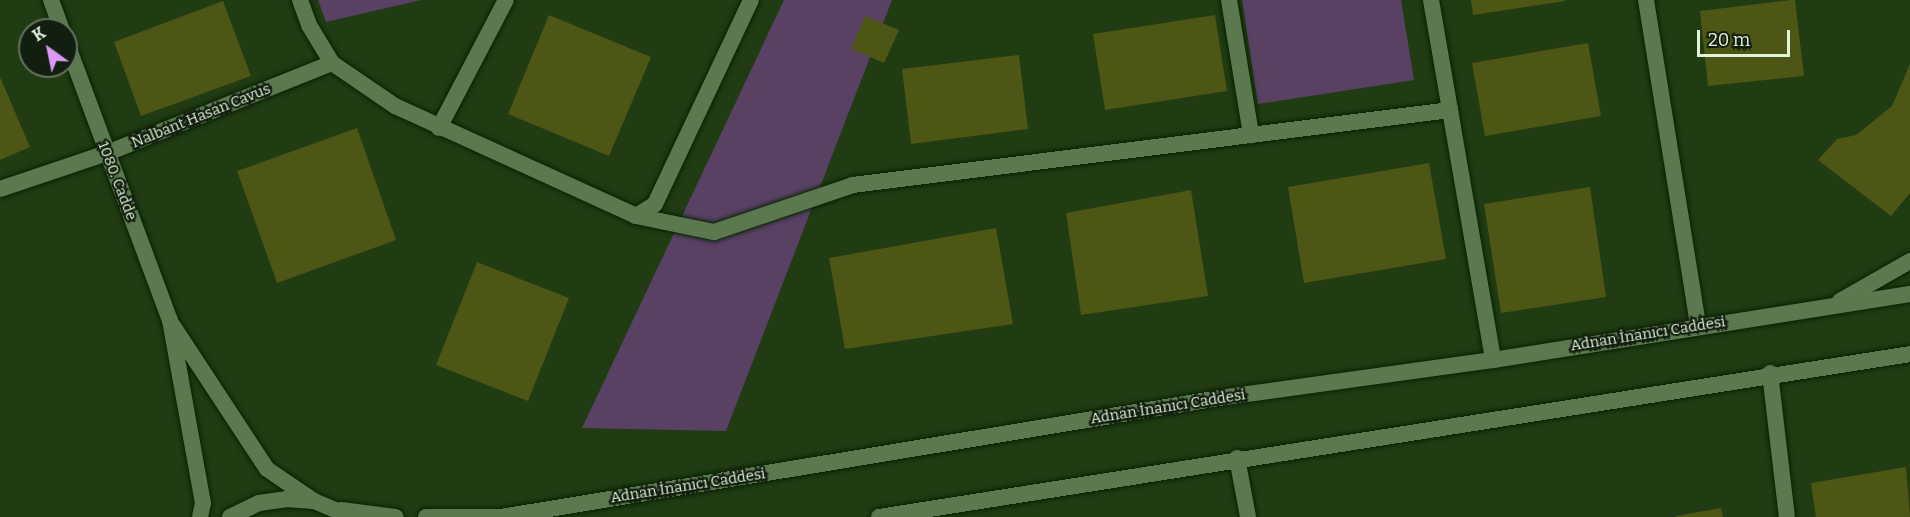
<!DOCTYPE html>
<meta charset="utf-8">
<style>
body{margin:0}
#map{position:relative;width:1910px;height:517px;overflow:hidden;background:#213b13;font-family:Bitter,serif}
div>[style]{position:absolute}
.green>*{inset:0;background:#594163}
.building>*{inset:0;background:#4d5614}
.roads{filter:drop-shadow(0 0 2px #082200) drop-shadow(0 0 2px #082200)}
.minor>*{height:16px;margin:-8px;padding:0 8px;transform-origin:8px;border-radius:8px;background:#5b784e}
.tertiary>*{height:16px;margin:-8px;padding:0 8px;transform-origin:8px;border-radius:8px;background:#5b784e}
.secondary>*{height:16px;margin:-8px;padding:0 8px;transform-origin:8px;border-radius:8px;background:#5b784e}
span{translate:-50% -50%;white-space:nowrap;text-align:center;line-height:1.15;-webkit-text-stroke:4.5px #131f0e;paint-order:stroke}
.street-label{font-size:15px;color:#e1f2da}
.north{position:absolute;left:18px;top:18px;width:60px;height:60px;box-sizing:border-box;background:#131f0e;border:2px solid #657360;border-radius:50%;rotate:327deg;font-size:16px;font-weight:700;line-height:24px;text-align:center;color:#e1f2da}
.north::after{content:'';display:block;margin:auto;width:21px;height:27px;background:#dc99f5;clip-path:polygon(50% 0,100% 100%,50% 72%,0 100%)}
.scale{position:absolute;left:1697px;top:30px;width:93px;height:27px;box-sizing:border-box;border:3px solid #e1f2da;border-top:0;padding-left:8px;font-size:18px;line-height:21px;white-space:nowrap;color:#e1f2da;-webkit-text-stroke:4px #131f0e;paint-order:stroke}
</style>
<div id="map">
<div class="green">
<i style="clip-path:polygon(318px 0,421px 0,326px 22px)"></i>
<i style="clip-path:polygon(784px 0,892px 0,726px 431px,582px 428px)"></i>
<i style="clip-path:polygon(1242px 0,1401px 0,1414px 80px,1258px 104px)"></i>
</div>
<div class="building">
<i style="clip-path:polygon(1471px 0,1565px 0,1565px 1px,1473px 15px)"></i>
<i style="clip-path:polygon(1790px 0,1795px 0,1804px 76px,1708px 86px,1700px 11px)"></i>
<i style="clip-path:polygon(223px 1px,251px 76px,141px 116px,114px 42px)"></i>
<i style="clip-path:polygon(549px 15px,651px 57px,609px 156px,508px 114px)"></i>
<i style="clip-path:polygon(1215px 15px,1227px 91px,1105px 110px,1093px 34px)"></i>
<i style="clip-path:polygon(865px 16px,899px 30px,884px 63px,851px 49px)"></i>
<i style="clip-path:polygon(1588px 43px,1601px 116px,1485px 136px,1472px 63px)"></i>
<i style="clip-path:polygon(1019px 55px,1028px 129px,911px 144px,902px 69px)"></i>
<i style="clip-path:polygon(1910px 64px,1910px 193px,1891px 216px,1818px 160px,1837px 139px,1856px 135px,1892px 106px)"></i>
<i style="clip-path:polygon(0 77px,30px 147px,0 160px)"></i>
<i style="clip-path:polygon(357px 128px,396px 240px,277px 283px,237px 171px)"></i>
<i style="clip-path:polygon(1429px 163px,1446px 259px,1304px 283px,1288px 187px)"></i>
<i style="clip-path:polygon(1590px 187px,1606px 297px,1501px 313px,1484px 204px)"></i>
<i style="clip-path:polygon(1191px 190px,1208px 296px,1081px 315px,1066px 213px)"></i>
<i style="clip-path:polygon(996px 228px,1013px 324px,845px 349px,829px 258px)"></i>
<i style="clip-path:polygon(477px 262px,569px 298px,528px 401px,436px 365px)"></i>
<i style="clip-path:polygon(1906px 467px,1910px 517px,1816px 517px,1811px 483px)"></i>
<i style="clip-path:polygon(1721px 508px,1723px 517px,1676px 517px,1676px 516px)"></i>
</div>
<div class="roads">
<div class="minor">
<i style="left:300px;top:0;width:27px;rotate:70deg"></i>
<i style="left:309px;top:25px;width:44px;rotate:58.8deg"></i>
<i style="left:332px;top:63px;width:76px;rotate:34.3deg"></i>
<i style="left:395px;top:106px;width:265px;rotate:24.5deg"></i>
<i style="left:636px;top:216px;width:22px;rotate:-32deg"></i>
<i style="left:655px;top:204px;width:225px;rotate:-64.8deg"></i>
<i style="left:1229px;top:0;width:137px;rotate:80.7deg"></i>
<i style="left:1431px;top:0;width:365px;rotate:80.2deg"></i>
<i style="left:1646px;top:0;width:329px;rotate:80.9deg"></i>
<i style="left:439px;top:128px;width:144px;rotate:-62.4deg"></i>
<i style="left:0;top:189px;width:113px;rotate:-18.6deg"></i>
<i style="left:107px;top:153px;width:242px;rotate:-21.8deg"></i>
<i style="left:636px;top:216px;width:80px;rotate:11.6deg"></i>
<i style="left:714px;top:232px;width:147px;rotate:-18.7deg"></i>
<i style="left:853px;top:185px;width:602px;rotate:-7.16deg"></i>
<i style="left:1770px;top:373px;width:145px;rotate:83.3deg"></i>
<i style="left:1237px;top:458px;width:60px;rotate:79.4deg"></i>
</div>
<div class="tertiary">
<i style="left:51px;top:0;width:32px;rotate:70deg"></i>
<i style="left:66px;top:41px;width:298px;rotate:69.6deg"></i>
<i style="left:170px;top:320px;width:186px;rotate:79.8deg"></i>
<i style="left:203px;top:503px;width:14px;rotate:102deg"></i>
<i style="left:173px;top:326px;width:171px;rotate:56.7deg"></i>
<i style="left:267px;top:469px;width:57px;rotate:34.2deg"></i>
</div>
<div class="secondary">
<i style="left:1840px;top:301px;width:81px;rotate:-29.7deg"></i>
<i style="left:341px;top:510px;width:55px;rotate:7.3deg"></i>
<i style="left:230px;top:517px;width:32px;rotate:-26deg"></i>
<i style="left:259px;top:503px;width:27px;rotate:-8deg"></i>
<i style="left:286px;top:499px;width:28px;rotate:4deg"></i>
<i style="left:314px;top:501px;width:41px;rotate:22.8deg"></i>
<i style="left:426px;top:517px;width:75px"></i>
<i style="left:501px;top:517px;width:735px;rotate:-9.4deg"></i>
<i style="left:1226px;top:397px;width:270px;rotate:-7.9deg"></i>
<i style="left:1493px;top:360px;width:422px;rotate:-9deg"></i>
<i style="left:879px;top:517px;width:1044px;rotate:-8.98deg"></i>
</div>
</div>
<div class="street-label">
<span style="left:201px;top:116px;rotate:-22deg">Nalbant Hasan Cavus</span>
<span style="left:117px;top:181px;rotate:69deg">1080. Cadde</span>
<span style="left:1648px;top:334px;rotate:-9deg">Adnan İnanıcı Caddesi</span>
<span style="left:1168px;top:407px;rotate:-9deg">Adnan İnanıcı Caddesi</span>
<span style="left:688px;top:486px;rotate:-9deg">Adnan İnanıcı Caddesi</span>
</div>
<div class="north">K</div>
<div class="scale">20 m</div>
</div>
